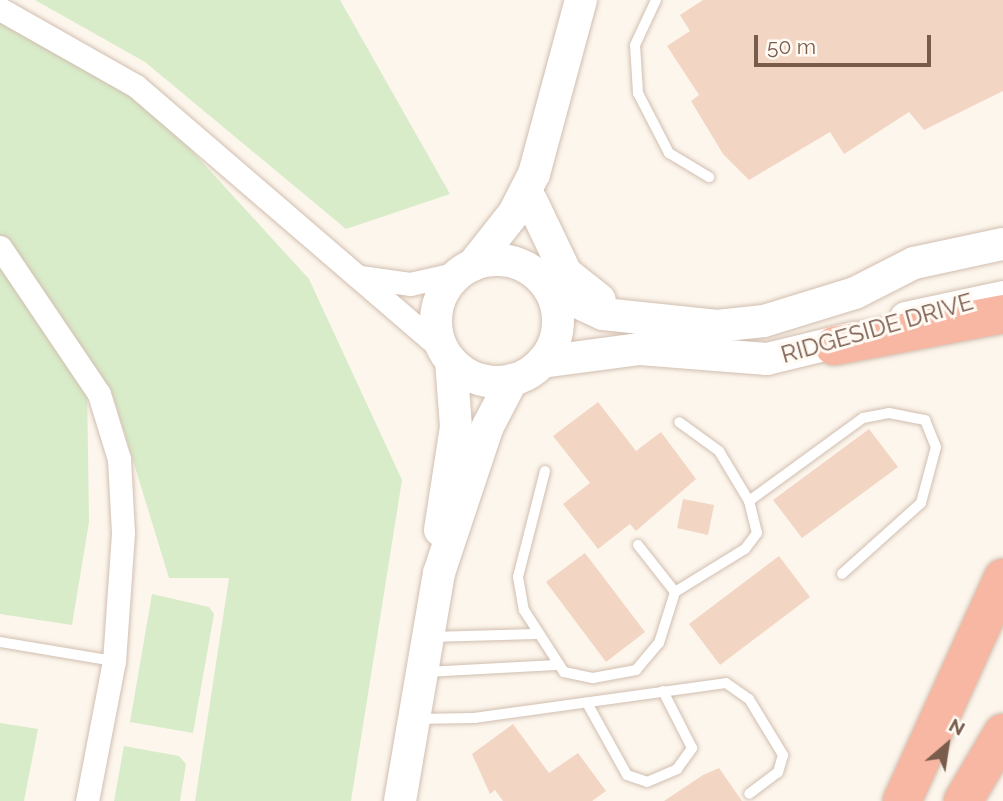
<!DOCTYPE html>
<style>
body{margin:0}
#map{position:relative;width:1003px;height:801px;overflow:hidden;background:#fdf6ec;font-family:Raleway,sans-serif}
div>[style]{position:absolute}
.green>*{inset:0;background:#d8ecc9}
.building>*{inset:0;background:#f3d5c3}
.roads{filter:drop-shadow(0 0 2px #d1beb0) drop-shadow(0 0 2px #d1beb0)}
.lane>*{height:10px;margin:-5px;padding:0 5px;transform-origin:5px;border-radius:5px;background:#fff}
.street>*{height:23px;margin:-11.5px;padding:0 11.5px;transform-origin:11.5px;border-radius:11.5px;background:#fff}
.secondary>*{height:32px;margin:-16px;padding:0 16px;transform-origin:16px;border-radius:16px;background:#fff}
.secondary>.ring{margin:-16px;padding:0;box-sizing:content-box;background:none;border:32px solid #fff;border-radius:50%}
.highway>*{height:38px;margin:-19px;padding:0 19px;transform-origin:19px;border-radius:19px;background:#f7b7a3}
span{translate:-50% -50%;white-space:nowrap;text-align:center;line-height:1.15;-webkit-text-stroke:6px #fffaf3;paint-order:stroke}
.street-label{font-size:24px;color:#7a5c4d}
.north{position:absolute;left:912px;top:710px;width:70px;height:70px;-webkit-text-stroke:5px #fffaf3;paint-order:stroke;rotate:29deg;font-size:19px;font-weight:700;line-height:28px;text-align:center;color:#7a5c4d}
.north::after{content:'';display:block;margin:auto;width:24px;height:32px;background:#7a5c4d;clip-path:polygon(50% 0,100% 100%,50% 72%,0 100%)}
.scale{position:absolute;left:754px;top:35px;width:177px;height:32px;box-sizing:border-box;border:4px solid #7a5c4d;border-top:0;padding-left:9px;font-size:21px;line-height:24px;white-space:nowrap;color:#7a5c4d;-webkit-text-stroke:5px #fffaf3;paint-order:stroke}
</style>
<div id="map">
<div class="green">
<i style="clip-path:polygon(35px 0,340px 0,450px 194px,346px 229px,145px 62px)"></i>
<i style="clip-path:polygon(0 18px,138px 92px,309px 279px,402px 480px,351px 801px,195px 801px,229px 578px,169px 578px,113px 395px,0 235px)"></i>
<i style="clip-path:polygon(0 256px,87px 383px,89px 522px,72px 625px,0 614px)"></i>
<i style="clip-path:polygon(152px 594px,209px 607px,214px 614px,193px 733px,130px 722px)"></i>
<i style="clip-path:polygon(0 723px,38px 729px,24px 801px,0 801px)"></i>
<i style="clip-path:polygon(124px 746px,179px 756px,186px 764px,180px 801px,114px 801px)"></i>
</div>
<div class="building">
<i style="clip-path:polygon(703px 0,1003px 0,1003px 91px,924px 130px,909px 112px,844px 154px,830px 132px,749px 180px,723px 154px,691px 101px,699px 95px,667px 46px,690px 31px,680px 15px)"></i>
<i style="clip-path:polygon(598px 402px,636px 451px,661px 432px,696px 479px,636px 531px,630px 524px,598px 549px,563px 504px,590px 483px,553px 436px)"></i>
<i style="clip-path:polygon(869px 429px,898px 467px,802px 538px,773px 500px)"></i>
<i style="clip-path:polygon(683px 499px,714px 505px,708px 535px,677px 528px)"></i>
<i style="clip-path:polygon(585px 553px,645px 632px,606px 662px,546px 582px)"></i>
<i style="clip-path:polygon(779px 556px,810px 597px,720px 665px,689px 624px)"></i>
<i style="clip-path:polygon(513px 724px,549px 773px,578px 753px,606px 791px,592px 801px,503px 801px,495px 790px,490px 794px,472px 754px)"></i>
<i style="clip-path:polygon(719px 768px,742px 801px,664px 801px,703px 775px)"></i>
</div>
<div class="roads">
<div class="lane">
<i style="left:656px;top:0;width:50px;rotate:115deg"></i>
<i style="left:635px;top:45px;width:48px;rotate:86.4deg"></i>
<i style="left:638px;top:93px;width:68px;rotate:62.7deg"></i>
<i style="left:669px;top:153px;width:47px;rotate:31deg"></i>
<i style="left:545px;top:471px;width:109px;rotate:104.3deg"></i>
<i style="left:518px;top:577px;width:34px;rotate:80deg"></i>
<i style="left:524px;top:610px;width:74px;rotate:57.2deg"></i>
<i style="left:564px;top:672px;width:30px;rotate:12deg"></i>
<i style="left:593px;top:678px;width:44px;rotate:-10.5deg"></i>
<i style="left:636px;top:670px;width:35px;rotate:-50deg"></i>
<i style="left:659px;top:643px;width:53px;rotate:-72.6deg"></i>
<i style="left:675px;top:592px;width:82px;rotate:-31.6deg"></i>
<i style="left:745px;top:549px;width:20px;rotate:-53deg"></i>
<i style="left:757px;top:533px;width:33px;rotate:-104deg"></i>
<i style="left:749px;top:501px;width:58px;rotate:-121deg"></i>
<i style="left:719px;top:451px;width:49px;rotate:-144.1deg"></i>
<i style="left:749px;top:501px;width:141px;rotate:-36.1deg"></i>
<i style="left:863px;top:418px;width:26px;rotate:-11deg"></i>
<i style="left:889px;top:413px;width:37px;rotate:11deg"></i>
<i style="left:925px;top:420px;width:29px;rotate:68deg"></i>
<i style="left:936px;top:447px;width:58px;rotate:105deg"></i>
<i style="left:921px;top:503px;width:106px;rotate:138.1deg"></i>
<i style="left:638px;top:545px;width:60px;rotate:51.8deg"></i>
<i style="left:430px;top:637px;width:106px;rotate:-1.6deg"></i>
<i style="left:0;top:642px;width:116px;rotate:9.5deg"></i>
<i style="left:426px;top:672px;width:130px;rotate:-3.1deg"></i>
<i style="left:587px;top:703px;width:82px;rotate:60.9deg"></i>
<i style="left:627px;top:775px;width:21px;rotate:19deg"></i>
<i style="left:647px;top:782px;width:33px;rotate:-23deg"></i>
<i style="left:677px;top:769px;width:26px;rotate:-54deg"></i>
<i style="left:692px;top:748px;width:64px;rotate:-117deg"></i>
<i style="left:416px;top:719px;width:58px;rotate:-1deg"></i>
<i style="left:474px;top:718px;width:254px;rotate:-7.9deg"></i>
<i style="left:726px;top:683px;width:28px;rotate:35deg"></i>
<i style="left:749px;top:699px;width:66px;rotate:58.7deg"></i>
<i style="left:783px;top:755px;width:18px;rotate:106deg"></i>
<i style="left:778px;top:772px;width:36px;rotate:143deg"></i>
</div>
<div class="street">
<i style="left:0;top:9px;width:156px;rotate:29.5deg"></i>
<i style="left:136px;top:86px;width:406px;rotate:40.7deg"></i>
<i style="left:0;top:247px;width:177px;rotate:56deg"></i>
<i style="left:99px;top:394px;width:68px;rotate:72.9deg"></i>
<i style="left:119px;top:459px;width:74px;rotate:86.9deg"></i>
<i style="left:123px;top:533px;width:128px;rotate:94deg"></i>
<i style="left:114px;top:661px;width:143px;rotate:100.9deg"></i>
<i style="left:360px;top:277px;width:50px;rotate:8deg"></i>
<i style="left:410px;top:284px;width:50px;rotate:-12.7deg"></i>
</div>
<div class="secondary">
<i style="left:531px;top:200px;width:81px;rotate:64.4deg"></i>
<i style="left:566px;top:273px;width:43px;rotate:38.5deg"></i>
<i class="ring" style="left:436px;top:260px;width:90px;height:90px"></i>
<i style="left:473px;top:265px;width:66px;rotate:-51.7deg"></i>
<i style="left:514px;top:213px;width:44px;rotate:-62.9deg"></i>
<i style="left:534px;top:174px;width:180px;rotate:-74.9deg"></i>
<i style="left:551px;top:290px;width:57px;rotate:24.8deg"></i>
<i style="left:603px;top:314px;width:115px;rotate:6deg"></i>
<i style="left:717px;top:326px;width:47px;rotate:-6.1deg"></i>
<i style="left:764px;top:321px;width:95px;rotate:-17.1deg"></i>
<i style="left:855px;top:293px;width:66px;rotate:-27deg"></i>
<i style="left:914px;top:263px;width:91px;rotate:-12.1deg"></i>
<i style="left:906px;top:318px;width:99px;rotate:-12.2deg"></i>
<i style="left:542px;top:362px;width:99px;rotate:-7.6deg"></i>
<i style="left:640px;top:349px;width:127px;rotate:4.5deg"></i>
<i style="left:767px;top:359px;width:89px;rotate:-13.6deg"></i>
<i style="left:440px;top:530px;width:104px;rotate:-81.2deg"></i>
<i style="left:456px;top:427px;width:66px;rotate:-94.3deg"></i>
<i style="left:400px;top:801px;width:231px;rotate:-80.3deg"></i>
<i style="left:439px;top:573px;width:155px;rotate:-71.6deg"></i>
<i style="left:488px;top:426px;width:52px;rotate:-62.4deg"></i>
</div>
<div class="highway">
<i style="left:834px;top:346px;width:172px;rotate:-10.7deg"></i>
<i style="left:902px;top:801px;width:245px;rotate:-65.6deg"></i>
<i style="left:963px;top:801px;width:79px;rotate:-59.5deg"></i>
</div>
</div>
<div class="street-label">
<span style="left:877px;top:328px;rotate:-16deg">RIDGESIDE DRIVE</span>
</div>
<div class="north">N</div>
<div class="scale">50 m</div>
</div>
